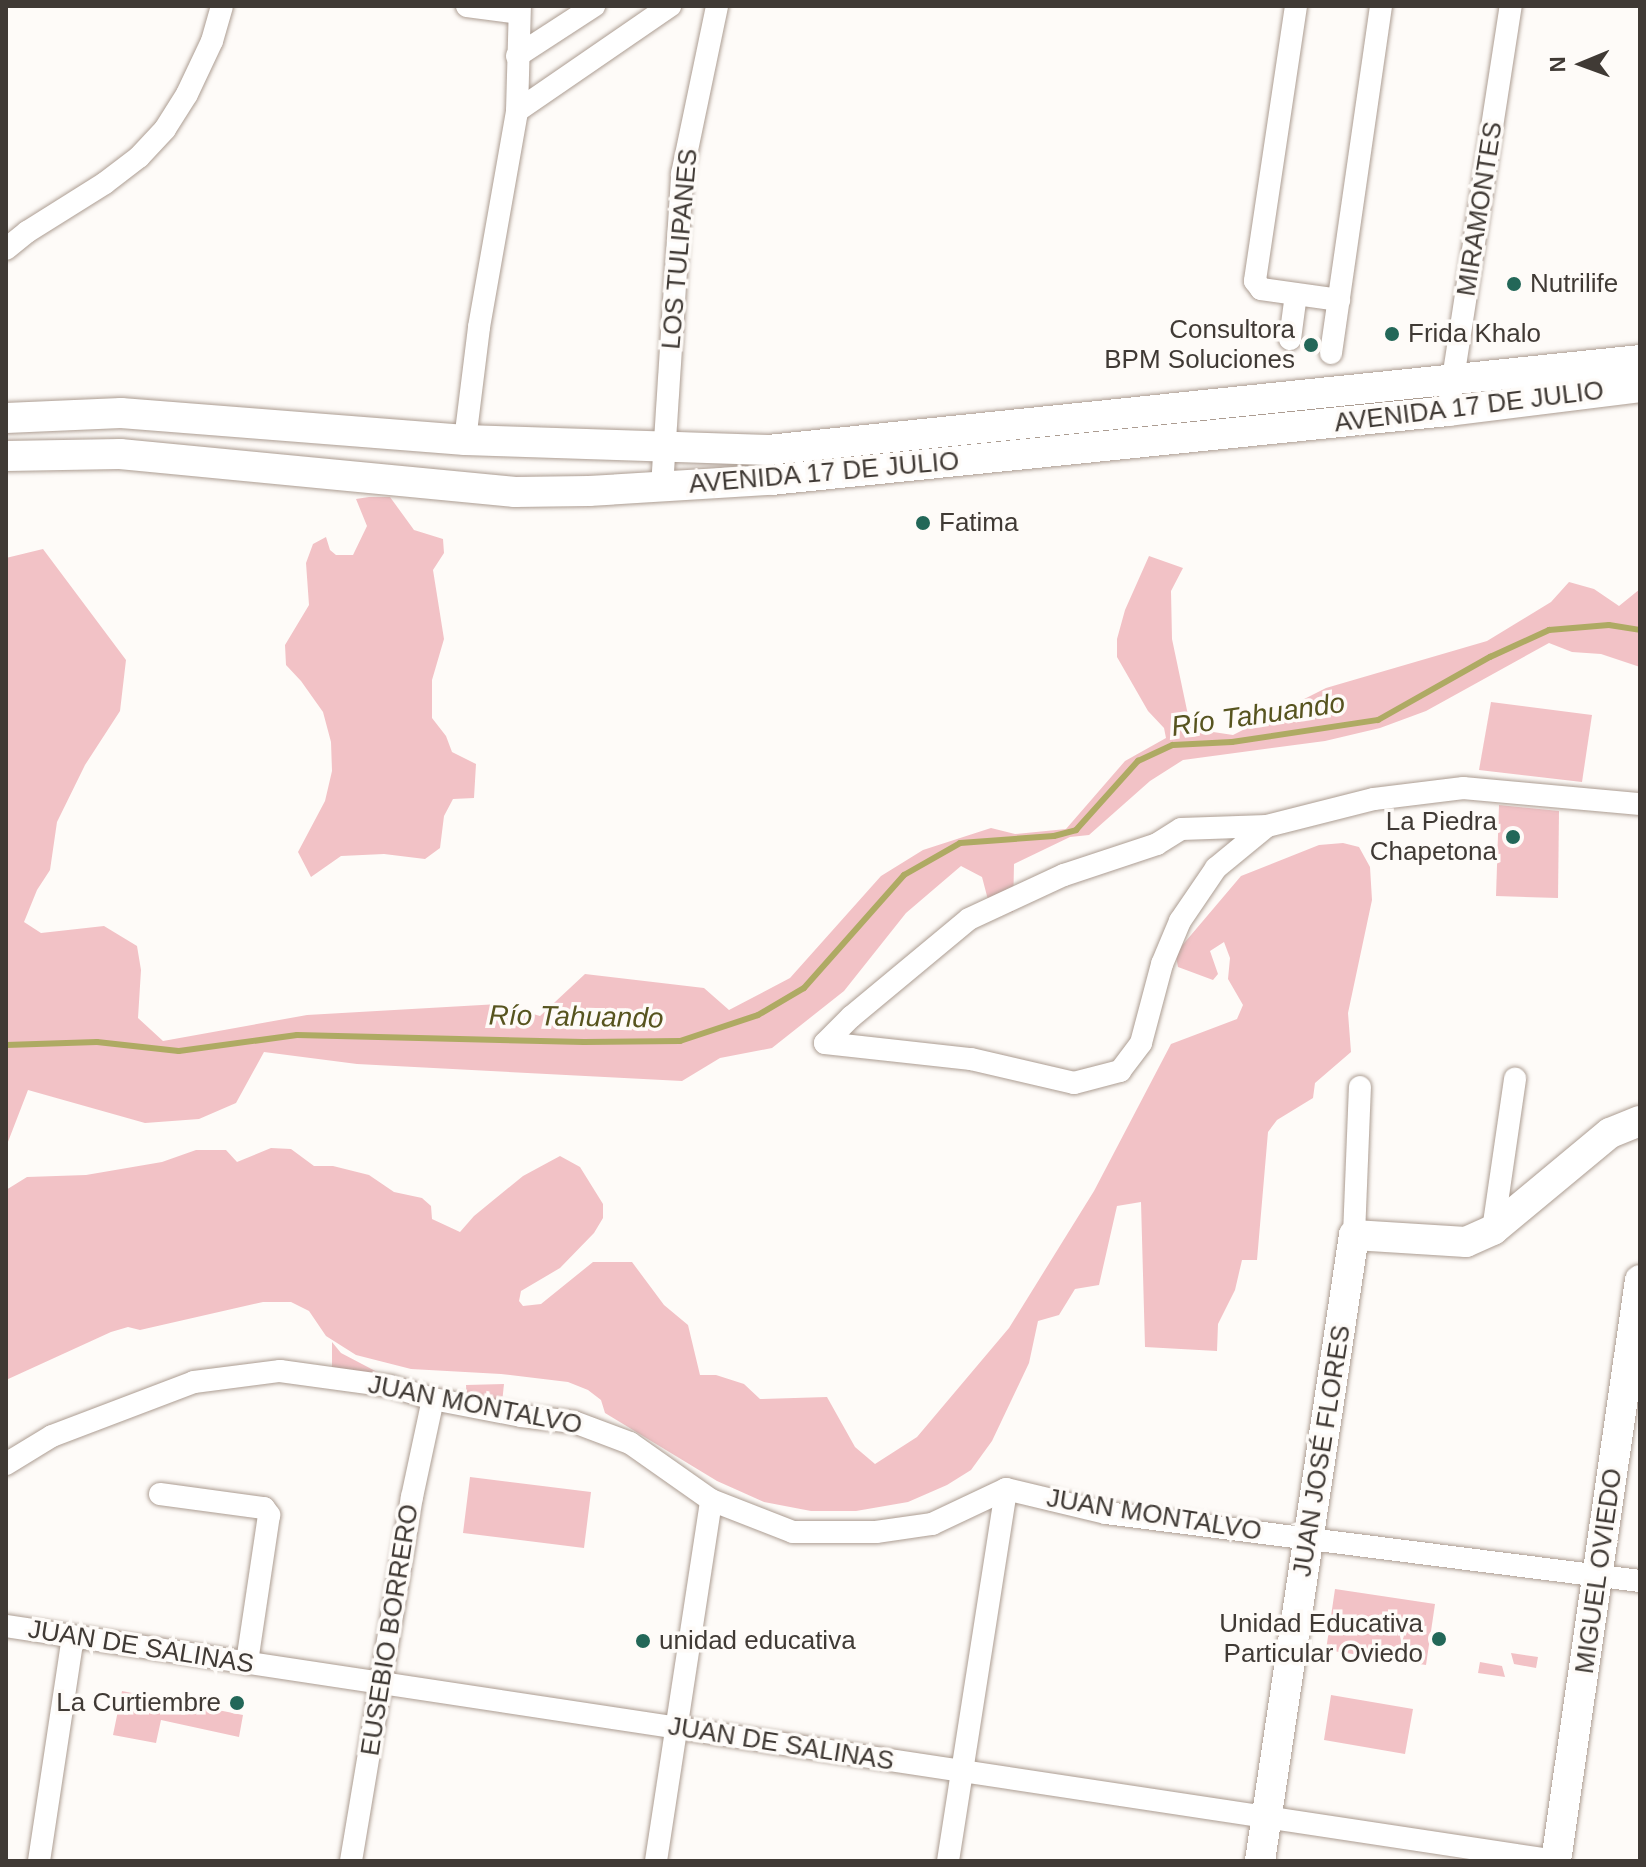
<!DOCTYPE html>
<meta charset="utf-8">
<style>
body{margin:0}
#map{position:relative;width:1646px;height:1867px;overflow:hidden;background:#fefbf8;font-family:Arial,sans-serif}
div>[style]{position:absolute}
.green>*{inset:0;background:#f2c2c6}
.stream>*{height:6px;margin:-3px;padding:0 3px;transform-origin:3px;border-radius:3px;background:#aeaa63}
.roads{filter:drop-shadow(0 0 2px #ac9d92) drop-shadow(0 0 2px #ac9d92)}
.street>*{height:22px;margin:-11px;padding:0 11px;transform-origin:11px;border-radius:11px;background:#fff}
.secondary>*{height:30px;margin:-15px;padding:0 15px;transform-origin:15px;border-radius:15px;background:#fff}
.dots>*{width:22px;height:22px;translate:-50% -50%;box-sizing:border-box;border:4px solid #fefbf8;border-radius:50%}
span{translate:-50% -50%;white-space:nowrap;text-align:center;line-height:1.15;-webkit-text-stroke:7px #fefbf8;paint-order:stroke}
.street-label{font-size:26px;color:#403a35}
.poi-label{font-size:26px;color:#403a35}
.left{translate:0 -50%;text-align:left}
.right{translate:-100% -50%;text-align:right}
.water-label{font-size:28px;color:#57541f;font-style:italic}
.frame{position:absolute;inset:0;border:8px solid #403a35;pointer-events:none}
.north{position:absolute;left:1542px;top:24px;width:80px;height:80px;-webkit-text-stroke:6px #fefbf8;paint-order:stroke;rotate:269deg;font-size:22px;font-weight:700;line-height:32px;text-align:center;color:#403a35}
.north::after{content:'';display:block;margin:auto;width:28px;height:36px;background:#403a35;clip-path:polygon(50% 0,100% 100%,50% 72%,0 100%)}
</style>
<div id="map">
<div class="green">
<i style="clip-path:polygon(369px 497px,390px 497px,414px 530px,443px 539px,444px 553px,433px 570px,444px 639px,432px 680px,432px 718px,446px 736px,452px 752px,476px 764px,474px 798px,453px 799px,444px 816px,440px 848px,425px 859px,384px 854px,341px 856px,311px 877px,298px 852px,325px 801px,332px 771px,331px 742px,323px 712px,301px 681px,286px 665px,285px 645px,309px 605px,306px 563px,313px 544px,326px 537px,330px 550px,336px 555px,353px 555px,367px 526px,356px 499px)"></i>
<i style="clip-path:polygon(43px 549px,126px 660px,120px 711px,85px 765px,57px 822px,50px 870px,37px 890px,24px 922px,41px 933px,104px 926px,137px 946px,141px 970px,138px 1018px,163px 1041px,307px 1015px,499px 1004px,540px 1016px,585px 974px,704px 988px,729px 1010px,790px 978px,881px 876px,923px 850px,991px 828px,1015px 834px,1066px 829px,1125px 761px,1166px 738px,1164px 728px,1148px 711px,1117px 657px,1117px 639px,1125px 610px,1149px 556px,1183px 568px,1171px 591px,1172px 639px,1188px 715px,1200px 730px,1233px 735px,1326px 688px,1487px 641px,1551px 602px,1569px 582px,1594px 589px,1619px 606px,1640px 589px,1640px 667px,1601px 654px,1572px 652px,1549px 643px,1426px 711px,1380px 728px,1325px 741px,1183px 760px,1150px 781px,1089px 835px,1070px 837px,1014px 864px,1013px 912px,992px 915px,982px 877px,961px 866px,906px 913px,844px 991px,772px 1048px,720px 1058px,682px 1081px,357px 1064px,264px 1052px,236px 1103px,199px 1119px,145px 1123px,28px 1090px,6px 1147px,6px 558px)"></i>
<i style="clip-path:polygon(1491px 702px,1592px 715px,1582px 782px,1479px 770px)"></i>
<i style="clip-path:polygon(1499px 805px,1559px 811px,1558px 898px,1496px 896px)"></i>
<i style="clip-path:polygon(1343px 843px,1359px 847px,1370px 867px,1372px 900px,1348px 1013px,1351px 1052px,1315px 1083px,1313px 1098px,1277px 1120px,1268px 1132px,1257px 1260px,1242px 1260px,1235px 1290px,1218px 1324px,1217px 1351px,1145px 1347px,1141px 1202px,1117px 1206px,1099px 1285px,1075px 1289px,1059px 1315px,1038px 1321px,1029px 1363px,992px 1441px,971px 1470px,947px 1485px,908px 1502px,856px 1511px,811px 1511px,764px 1502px,717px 1481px,605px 1413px,601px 1400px,588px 1390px,568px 1382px,501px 1374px,411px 1369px,356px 1355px,326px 1336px,309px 1311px,291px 1302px,263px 1302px,140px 1330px,128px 1327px,111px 1332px,6px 1380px,6px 1190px,27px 1177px,86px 1175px,162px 1162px,196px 1150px,226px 1150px,237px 1162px,271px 1148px,291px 1149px,314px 1166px,333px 1166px,369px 1175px,394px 1192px,422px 1198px,431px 1206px,432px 1219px,460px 1232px,474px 1216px,523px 1176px,560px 1156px,580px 1167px,603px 1204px,603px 1218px,594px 1233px,560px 1268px,521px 1291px,519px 1301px,523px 1306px,541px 1304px,593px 1262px,632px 1262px,664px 1305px,688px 1325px,700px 1375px,716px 1375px,744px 1384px,760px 1399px,827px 1397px,855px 1447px,875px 1464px,917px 1437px,1009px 1328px,1094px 1191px,1171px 1044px,1237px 1019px,1243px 1005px,1228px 979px,1230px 958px,1224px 942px,1210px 951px,1218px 974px,1213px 980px,1178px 967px,1176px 957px,1180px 948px,1241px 876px,1319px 845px)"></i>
<i style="clip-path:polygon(332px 1342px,341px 1353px,381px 1374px,332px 1373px)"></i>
<i style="clip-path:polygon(504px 1384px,501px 1412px,467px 1405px,466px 1385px)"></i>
<i style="clip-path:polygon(470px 1477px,591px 1492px,584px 1548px,463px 1533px)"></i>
<i style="clip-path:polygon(1335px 1589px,1435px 1604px,1426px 1665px,1326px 1650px)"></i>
<i style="clip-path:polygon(1511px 1653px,1538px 1657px,1536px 1668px,1514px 1664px)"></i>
<i style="clip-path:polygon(1480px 1662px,1502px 1666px,1505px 1677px,1478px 1673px)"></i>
<i style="clip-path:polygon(122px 1691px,243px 1715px,239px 1737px,161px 1720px,156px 1743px,113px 1735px)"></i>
<i style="clip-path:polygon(1331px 1695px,1413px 1709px,1405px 1754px,1324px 1740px)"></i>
</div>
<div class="stream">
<i style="left:6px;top:1045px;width:91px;rotate:-1.9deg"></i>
<i style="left:97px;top:1042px;width:82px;rotate:6.3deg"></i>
<i style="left:179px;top:1051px;width:119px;rotate:-7.7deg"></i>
<i style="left:297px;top:1035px;width:287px;rotate:1.4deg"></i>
<i style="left:584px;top:1042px;width:96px;rotate:-0.6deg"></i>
<i style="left:680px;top:1041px;width:82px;rotate:-18.4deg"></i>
<i style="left:758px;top:1015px;width:53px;rotate:-30.4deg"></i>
<i style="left:804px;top:988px;width:151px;rotate:-48.5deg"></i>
<i style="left:904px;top:875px;width:64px;rotate:-29.7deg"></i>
<i style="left:960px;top:843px;width:94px;rotate:-4.3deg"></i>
<i style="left:1054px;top:836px;width:23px;rotate:-15deg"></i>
<i style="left:1076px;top:830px;width:93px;rotate:-48.1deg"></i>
<i style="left:1138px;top:761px;width:38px;rotate:-25deg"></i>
<i style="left:1173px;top:745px;width:59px;rotate:-2.9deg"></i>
<i style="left:1232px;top:742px;width:148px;rotate:-8.6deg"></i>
<i style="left:1378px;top:720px;width:129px;rotate:-29.4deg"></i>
<i style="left:1490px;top:657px;width:65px;rotate:-24.6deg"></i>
<i style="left:1549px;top:630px;width:60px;rotate:-4.8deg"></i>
<i style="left:1609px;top:625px;width:31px;rotate:9deg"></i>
</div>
<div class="roads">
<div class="street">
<i style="left:467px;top:6px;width:52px;rotate:7.7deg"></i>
<i style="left:1296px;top:6px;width:278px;rotate:98.5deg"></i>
<i style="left:1255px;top:281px;width:10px;rotate:53deg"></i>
<i style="left:1261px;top:289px;width:79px;rotate:8deg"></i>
<i style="left:517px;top:56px;width:92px;rotate:-33deg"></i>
<i style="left:517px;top:111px;width:186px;rotate:-34.5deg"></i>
<i style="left:6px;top:249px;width:27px;rotate:-39deg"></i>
<i style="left:27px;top:232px;width:92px;rotate:-32.1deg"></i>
<i style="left:105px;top:183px;width:43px;rotate:-37.4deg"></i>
<i style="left:139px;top:157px;width:38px;rotate:-47deg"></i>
<i style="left:165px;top:129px;width:41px;rotate:-57.8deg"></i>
<i style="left:187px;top:94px;width:59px;rotate:-64.7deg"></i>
<i style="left:212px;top:41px;width:36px;rotate:-74deg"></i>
<i style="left:1290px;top:339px;width:45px;rotate:-82.4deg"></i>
<i style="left:1331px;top:353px;width:351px;rotate:-81.8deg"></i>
<i style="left:1448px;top:411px;width:410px;rotate:-81.2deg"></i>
<i style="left:465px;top:440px;width:114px;rotate:-82.9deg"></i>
<i style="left:479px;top:327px;width:219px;rotate:-80deg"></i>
<i style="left:517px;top:111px;width:105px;rotate:-88.4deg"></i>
<i style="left:662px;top:487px;width:314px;rotate:-86.3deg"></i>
<i style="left:682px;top:174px;width:172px;rotate:-78.2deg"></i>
<i style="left:825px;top:1043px;width:37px;rotate:-45deg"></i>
<i style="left:851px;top:1017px;width:153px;rotate:-39.7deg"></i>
<i style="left:969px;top:919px;width:105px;rotate:-24.9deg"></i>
<i style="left:1064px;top:875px;width:98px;rotate:-18.4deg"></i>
<i style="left:1157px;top:844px;width:28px;rotate:-32deg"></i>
<i style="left:1181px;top:829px;width:86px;rotate:-2deg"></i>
<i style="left:1267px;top:826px;width:110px;rotate:-14.2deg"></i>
<i style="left:1374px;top:799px;width:90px;rotate:-7deg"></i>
<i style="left:1463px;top:788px;width:178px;rotate:5.2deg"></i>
<i style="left:825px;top:1043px;width:147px;rotate:6.3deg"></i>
<i style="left:971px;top:1059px;width:106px;rotate:13.1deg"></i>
<i style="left:1074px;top:1083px;width:48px;rotate:-14.6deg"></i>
<i style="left:1120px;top:1071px;width:35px;rotate:-53deg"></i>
<i style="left:1141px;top:1043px;width:82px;rotate:-75.1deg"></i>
<i style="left:1162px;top:964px;width:47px;rotate:-67.3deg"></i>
<i style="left:1180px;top:921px;width:64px;rotate:-55.8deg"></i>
<i style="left:1216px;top:868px;width:65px;rotate:-39.4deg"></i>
<i style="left:1493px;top:1230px;width:153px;rotate:-81.7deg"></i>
<i style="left:1354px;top:1235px;width:148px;rotate:-87.7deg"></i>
<i style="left:6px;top:1464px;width:54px;rotate:-31.3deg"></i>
<i style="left:52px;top:1436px;width:152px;rotate:-20.8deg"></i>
<i style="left:194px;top:1382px;width:87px;rotate:-7.3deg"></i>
<i style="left:280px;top:1371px;width:111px;rotate:7.8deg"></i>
<i style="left:390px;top:1386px;width:45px;rotate:16.8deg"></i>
<i style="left:433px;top:1399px;width:90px;rotate:10.9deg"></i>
<i style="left:521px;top:1416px;width:53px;rotate:6.5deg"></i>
<i style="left:574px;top:1422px;width:60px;rotate:20.6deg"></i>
<i style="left:630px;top:1443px;width:99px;rotate:35.1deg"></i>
<i style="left:711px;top:1500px;width:88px;rotate:21.3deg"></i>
<i style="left:793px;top:1532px;width:83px"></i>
<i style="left:876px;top:1532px;width:57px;rotate:-8.1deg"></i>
<i style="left:932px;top:1524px;width:82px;rotate:-25.3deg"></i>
<i style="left:1006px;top:1489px;width:103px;rotate:13.5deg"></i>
<i style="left:1106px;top:1513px;width:538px;rotate:7.26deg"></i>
<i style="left:160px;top:1494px;width:105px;rotate:7.7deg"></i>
<i style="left:264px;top:1508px;width:9px;rotate:54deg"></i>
<i style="left:269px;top:1515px;width:150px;rotate:98.5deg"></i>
<i style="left:6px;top:1626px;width:1569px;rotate:8.62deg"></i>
<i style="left:39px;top:1861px;width:227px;rotate:-81.4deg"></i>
<i style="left:351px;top:1861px;width:369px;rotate:-80.5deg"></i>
<i style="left:412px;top:1497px;width:100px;rotate:-77.9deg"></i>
<i style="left:656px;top:1861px;width:365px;rotate:-81.3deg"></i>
<i style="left:948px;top:1861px;width:376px;rotate:-81.1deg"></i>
</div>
<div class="secondary">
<i style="left:6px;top:418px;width:115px;rotate:-2.5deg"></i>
<i style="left:121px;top:413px;width:345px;rotate:4.5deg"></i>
<i style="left:465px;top:440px;width:303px;rotate:1.9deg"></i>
<i style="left:768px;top:450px;width:877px;rotate:-5.89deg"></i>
<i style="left:6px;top:456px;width:114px;rotate:-1deg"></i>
<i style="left:120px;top:454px;width:397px;rotate:5.5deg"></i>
<i style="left:515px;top:492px;width:74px;rotate:-0.8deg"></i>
<i style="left:589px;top:491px;width:182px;rotate:-3.5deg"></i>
<i style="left:771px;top:480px;width:681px;rotate:-5.82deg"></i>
<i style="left:1448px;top:411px;width:193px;rotate:-7.1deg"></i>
<i style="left:1260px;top:1861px;width:633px;rotate:-81.46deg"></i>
<i style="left:1354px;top:1235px;width:112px;rotate:3.6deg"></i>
<i style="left:1466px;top:1242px;width:30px;rotate:-24deg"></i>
<i style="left:1493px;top:1230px;width:152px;rotate:-39.7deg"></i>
<i style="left:1610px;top:1133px;width:32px;rotate:-22deg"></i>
<i style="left:1556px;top:1861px;width:587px;rotate:-81.77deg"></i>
</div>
</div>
<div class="dots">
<i style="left:1514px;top:284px;background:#236758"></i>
<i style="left:1392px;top:334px;background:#236758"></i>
<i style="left:1311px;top:345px;background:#236758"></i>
<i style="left:923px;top:523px;background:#236758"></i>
<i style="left:1513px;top:837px;background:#236758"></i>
<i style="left:1439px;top:1639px;background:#236758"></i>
<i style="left:643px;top:1641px;background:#236758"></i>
<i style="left:237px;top:1703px;background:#236758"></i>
</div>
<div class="street-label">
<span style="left:1480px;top:209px;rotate:-81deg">MIRAMONTES</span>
<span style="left:680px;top:249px;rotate:-85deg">LOS TULIPANES</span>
<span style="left:1469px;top:407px;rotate:-7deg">AVENIDA 17 DE JULIO</span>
<span style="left:824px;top:473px;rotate:-5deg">AVENIDA 17 DE JULIO</span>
<span style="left:475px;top:1405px;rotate:11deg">JUAN MONTALVO</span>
<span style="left:1322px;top:1451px;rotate:-81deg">JUAN JOSÉ FLORES</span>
<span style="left:1154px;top:1515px;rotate:9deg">JUAN MONTALVO</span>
<span style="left:1599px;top:1571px;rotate:-82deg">MIGUEL OVIEDO</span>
<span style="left:390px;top:1630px;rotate:-81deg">EUSEBIO BORRERO</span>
<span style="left:141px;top:1647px;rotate:9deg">JUAN DE SALINAS</span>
<span style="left:781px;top:1744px;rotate:9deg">JUAN DE SALINAS</span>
</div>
<div class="poi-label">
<span class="left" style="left:1530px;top:284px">Nutrilife</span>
<span class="right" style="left:1295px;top:345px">Consultora<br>BPM Soluciones</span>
<span class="left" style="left:1408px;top:334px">Frida Khalo</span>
<span class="left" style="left:939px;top:523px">Fatima</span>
<span class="right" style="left:1497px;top:837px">La Piedra<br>Chapetona</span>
<span class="right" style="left:1423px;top:1639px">Unidad Educativa<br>Particular Oviedo</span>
<span class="left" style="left:659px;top:1641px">unidad educativa</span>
<span class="right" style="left:221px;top:1703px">La Curtiembre</span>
</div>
<div class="water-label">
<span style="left:1258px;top:715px;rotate:-8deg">Río Tahuando</span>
<span style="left:576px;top:1017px;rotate:1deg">Río Tahuando</span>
</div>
<div class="frame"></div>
<div class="north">N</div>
</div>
